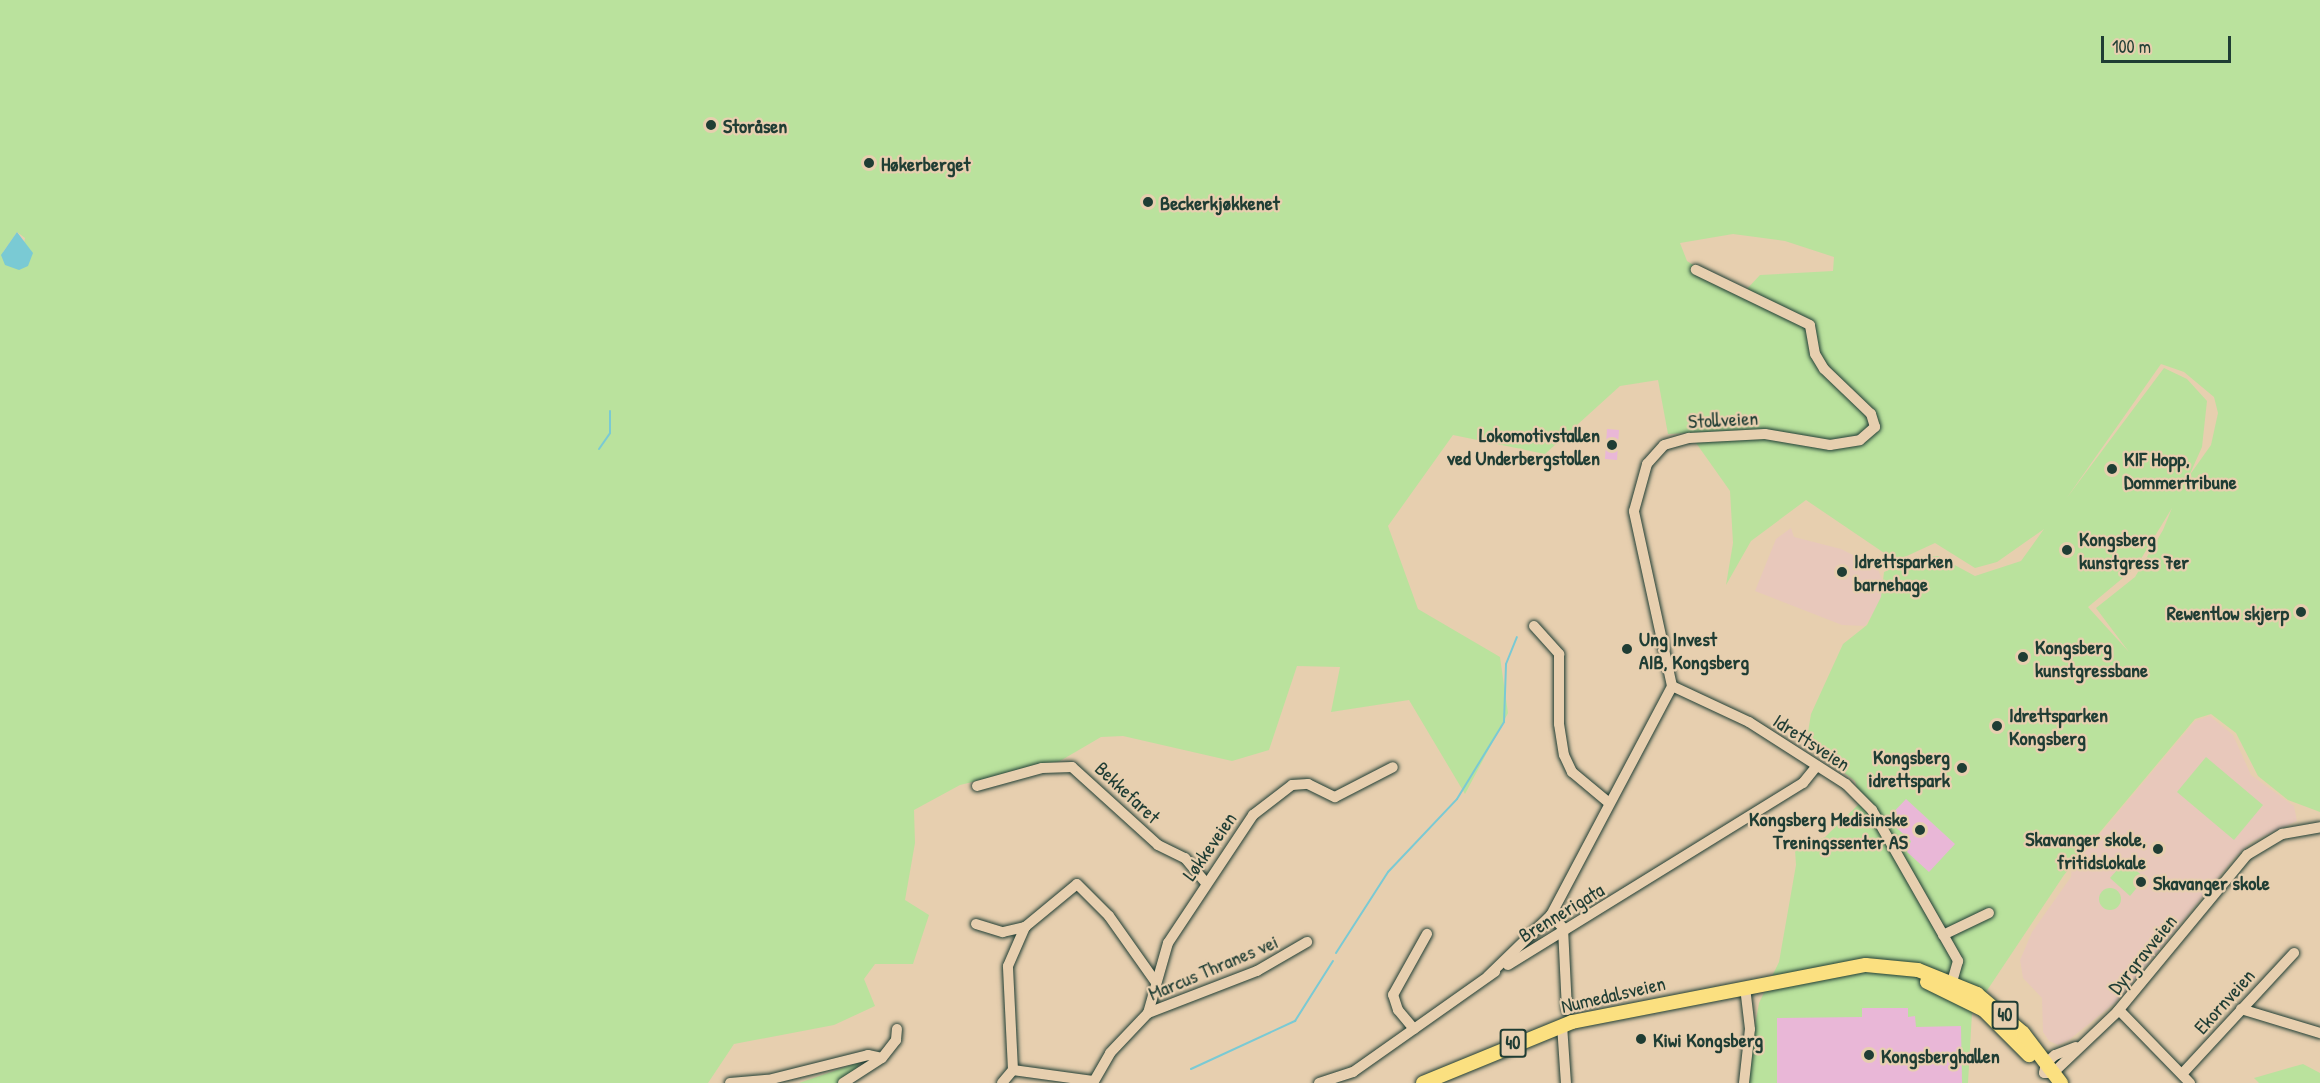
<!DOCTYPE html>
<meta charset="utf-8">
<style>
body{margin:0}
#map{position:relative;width:2320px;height:1083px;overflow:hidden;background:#e7cfaf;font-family:"Patrick Hand",sans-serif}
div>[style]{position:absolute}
.built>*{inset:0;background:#e8c8bb}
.green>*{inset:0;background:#bae29d}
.round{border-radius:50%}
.water>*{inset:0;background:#7acad4}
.stream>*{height:2px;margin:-1px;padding:0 1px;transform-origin:1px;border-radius:1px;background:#7acad4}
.building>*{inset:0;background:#e9b7d7}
.roads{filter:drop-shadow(0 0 2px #1f3d34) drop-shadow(0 0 2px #1f3d34)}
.minor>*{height:10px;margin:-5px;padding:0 5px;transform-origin:5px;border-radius:5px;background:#e7cfaf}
.major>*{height:14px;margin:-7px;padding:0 7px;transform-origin:7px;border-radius:7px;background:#fbe080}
.dots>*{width:16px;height:16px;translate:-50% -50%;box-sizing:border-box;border:3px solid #e7cfaf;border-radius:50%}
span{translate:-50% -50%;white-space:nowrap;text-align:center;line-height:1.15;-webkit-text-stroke:4.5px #e7cfaf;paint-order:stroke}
.shield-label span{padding:2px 4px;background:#e7cfaf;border:2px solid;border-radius:4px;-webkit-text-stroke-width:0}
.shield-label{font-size:18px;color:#1f3d34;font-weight:700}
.poi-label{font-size:20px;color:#1f3d34;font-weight:700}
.left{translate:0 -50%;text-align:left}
.right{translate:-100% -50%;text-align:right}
.street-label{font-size:20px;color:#1f3d34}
.scale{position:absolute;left:2101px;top:36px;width:130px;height:27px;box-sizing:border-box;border:3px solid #1f3d34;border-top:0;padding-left:8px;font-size:18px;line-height:21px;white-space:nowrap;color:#1f3d34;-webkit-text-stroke:4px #e7cfaf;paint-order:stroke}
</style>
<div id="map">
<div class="built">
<i style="clip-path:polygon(1791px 528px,1794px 537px,1841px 549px,1877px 567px,1887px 592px,1865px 626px,1842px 625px,1755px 591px,1776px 539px)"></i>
<i style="clip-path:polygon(2210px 716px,2233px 735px,2251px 775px,2294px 806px,2297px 821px,2251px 842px,2235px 857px,2117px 1001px,2069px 1040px,2058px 1045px,2049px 1041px,2043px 1032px,2042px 998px,2023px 978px,2020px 960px,2032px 932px,2071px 877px,2072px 867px,2195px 721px)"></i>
</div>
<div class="green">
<i style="clip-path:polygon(evenodd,0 0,2320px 0,2320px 812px,2288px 800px,2258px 776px,2236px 733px,2211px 714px,2195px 719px,2064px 875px,1972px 1013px,1968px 1083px,1745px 1083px,1759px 1003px,1779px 962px,1796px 865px,1795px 850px,1825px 837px,1861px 802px,1855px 781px,1806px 744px,1811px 714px,1843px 644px,1867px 625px,1881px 597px,1884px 572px,1919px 557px,1938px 556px,1975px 576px,2021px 561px,2044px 529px,1997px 562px,1975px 568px,1935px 543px,1896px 561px,1806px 500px,1751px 541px,1726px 585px,1733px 543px,1730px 491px,1689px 433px,1668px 434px,1658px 380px,1620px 386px,1545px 454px,1453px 435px,1388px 526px,1418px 609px,1500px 657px,1508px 713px,1465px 794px,1409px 700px,1331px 712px,1340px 667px,1297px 666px,1269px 750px,1232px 761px,1123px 736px,1101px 737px,1060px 761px,960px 785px,914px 810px,915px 843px,905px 900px,929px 915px,913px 964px,875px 964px,864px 979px,875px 1006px,834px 1025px,734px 1044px,708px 1083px,0 1083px,0 0,17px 232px,25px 238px,19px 270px,3px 252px,17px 232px,0 0,1733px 234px,1785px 241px,1834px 257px,1833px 271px,1760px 275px,1745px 291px,1728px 287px,1687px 261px,1680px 243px,1733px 234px,0 0,2161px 364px,2184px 372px,2214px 397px,2218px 413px,2211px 445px,2189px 476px,2202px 447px,2207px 401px,2187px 379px,2164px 368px,2066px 499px,2161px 364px,0 0,2172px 508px,2163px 530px,2135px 577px,2096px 608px,2129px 652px,2088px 607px,2136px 567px,2172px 508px)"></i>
<i style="clip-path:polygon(2206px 757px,2263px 805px,2234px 840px,2177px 792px)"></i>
<i style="clip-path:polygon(2125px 861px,2145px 878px,2130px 896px,2110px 878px)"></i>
<i class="round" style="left:2099px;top:888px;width:22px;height:22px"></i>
<i style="clip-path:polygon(860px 1062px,849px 1083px,799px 1083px)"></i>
<i style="clip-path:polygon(2303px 1064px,2320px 1073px,2320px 1083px,2259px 1083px,2254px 1078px)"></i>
</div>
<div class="water">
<i style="clip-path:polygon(17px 232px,33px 253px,28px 266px,19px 270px,5px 265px,1px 255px)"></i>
</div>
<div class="stream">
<i style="left:599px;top:449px;width:19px;rotate:-55deg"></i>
<i style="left:610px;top:433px;width:22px;rotate:-90deg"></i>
<i style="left:1336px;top:953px;width:96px;rotate:-57.3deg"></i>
<i style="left:1388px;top:872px;width:100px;rotate:-46.6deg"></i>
<i style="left:1457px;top:799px;width:90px;rotate:-58.6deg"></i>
<i style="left:1504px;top:722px;width:58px;rotate:-88deg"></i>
<i style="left:1506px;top:664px;width:29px;rotate:-68deg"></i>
<i style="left:1191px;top:1069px;width:115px;rotate:-24.8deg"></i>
<i style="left:1295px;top:1021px;width:71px;rotate:-57.7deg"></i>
</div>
<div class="building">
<i style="clip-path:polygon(1607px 429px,1619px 430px,1617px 460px,1605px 459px)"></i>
<i style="clip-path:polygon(1906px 799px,1955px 844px,1929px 872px,1907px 852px,1911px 841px,1887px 819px)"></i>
<i style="clip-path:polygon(1862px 1008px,1908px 1008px,1908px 1017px,1915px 1016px,1916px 1027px,1961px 1026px,1962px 1083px,1777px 1083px,1777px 1018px,1862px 1017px)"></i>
</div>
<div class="roads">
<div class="minor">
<i style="left:1534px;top:626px;width:38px;rotate:48deg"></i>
<i style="left:1559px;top:654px;width:70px;rotate:90deg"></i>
<i style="left:1559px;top:724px;width:31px;rotate:81deg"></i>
<i style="left:1564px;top:755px;width:19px;rotate:65deg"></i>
<i style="left:1572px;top:772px;width:47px;rotate:39.8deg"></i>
<i style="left:1672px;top:686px;width:85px;rotate:25.1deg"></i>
<i style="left:1749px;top:722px;width:115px;rotate:32.6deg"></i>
<i style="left:1846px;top:784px;width:37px;rotate:45deg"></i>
<i style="left:1872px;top:810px;width:174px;rotate:60.3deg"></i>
<i style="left:1958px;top:961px;width:29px;rotate:106deg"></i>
<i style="left:977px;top:786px;width:67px;rotate:-15.5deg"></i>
<i style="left:1042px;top:768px;width:30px;rotate:-2deg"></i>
<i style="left:1072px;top:767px;width:116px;rotate:42.2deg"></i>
<i style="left:1158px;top:845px;width:30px;rotate:26deg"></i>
<i style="left:1185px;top:858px;width:31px;rotate:50deg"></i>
<i style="left:1551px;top:915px;width:18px;rotate:47deg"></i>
<i style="left:1563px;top:928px;width:82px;rotate:87.2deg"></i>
<i style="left:976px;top:924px;width:28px;rotate:17deg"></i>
<i style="left:1003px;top:932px;width:23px;rotate:-13deg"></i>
<i style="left:1943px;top:935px;width:51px;rotate:-25.6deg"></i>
<i style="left:1508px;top:965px;width:347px;rotate:-31.7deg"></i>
<i style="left:1803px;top:783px;width:22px;rotate:-51deg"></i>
<i style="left:1488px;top:976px;width:88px;rotate:-44.1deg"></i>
<i style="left:1551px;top:915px;width:259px;rotate:-62.1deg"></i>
<i style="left:1672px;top:686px;width:179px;rotate:-102.3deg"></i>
<i style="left:1634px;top:511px;width:49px;rotate:-74.5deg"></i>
<i style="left:1647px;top:464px;width:25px;rotate:-48deg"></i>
<i style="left:1664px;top:445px;width:26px;rotate:-16deg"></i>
<i style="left:1689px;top:438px;width:76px;rotate:-3deg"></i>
<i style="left:1765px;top:434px;width:66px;rotate:9.6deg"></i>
<i style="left:1830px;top:445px;width:30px;rotate:-9deg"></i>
<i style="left:1860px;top:440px;width:20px;rotate:-41deg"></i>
<i style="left:1875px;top:427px;width:14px;rotate:-107deg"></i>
<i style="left:1871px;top:414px;width:65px;rotate:-136.2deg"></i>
<i style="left:1824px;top:369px;width:17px;rotate:-121deg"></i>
<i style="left:1815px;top:354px;width:29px;rotate:-100deg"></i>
<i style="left:1810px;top:325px;width:127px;rotate:-154.2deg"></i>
<i style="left:2241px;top:1009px;width:83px;rotate:16.9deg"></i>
<i style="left:2119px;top:1010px;width:102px;rotate:45.8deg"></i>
<i style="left:1148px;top:1013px;width:73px;rotate:-74.1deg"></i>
<i style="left:1168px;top:943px;width:154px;rotate:-56.4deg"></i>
<i style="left:1253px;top:815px;width:49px;rotate:-37.6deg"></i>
<i style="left:1292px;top:785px;width:16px;rotate:-4deg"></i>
<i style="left:1308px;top:784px;width:30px;rotate:26deg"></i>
<i style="left:1335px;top:797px;width:65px;rotate:-27.3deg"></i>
<i style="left:1562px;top:1025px;width:58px;rotate:86.1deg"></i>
<i style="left:1414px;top:1029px;width:25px;rotate:-130deg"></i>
<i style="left:1398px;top:1010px;width:16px;rotate:-108deg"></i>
<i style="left:1393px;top:995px;width:70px;rotate:-60.9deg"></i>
<i style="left:2076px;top:1047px;width:22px;rotate:159deg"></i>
<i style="left:2055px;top:1055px;width:12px;rotate:138deg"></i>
<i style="left:2046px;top:1063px;width:10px;rotate:101deg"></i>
<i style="left:2044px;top:1073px;width:9px"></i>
<i style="left:2053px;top:1073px;width:88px;rotate:-43.6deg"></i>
<i style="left:2117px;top:1012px;width:204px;rotate:-50.4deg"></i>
<i style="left:2247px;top:855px;width:41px;rotate:-31deg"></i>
<i style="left:2282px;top:834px;width:39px;rotate:-10deg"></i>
<i style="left:2182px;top:1074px;width:165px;rotate:-47.2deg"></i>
<i style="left:1093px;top:1081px;width:81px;rotate:-172.2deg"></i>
<i style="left:1013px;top:1070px;width:104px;rotate:-92.8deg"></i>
<i style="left:1008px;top:966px;width:43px;rotate:-66.4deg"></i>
<i style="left:1025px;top:927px;width:67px;rotate:-39.6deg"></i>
<i style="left:1077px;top:884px;width:45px;rotate:45deg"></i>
<i style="left:1109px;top:916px;width:80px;rotate:54.7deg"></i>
<i style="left:730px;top:1083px;width:38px;rotate:-5deg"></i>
<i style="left:768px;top:1080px;width:103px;rotate:-14deg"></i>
<i style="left:868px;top:1055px;width:14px;rotate:12deg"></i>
<i style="left:843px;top:1083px;width:46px;rotate:-32.7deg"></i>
<i style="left:882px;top:1058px;width:23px;rotate:-52deg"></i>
<i style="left:896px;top:1040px;width:11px;rotate:-85deg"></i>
<i style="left:1002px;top:1083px;width:17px;rotate:-50deg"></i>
<i style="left:1093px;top:1083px;width:34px;rotate:-60deg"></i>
<i style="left:1110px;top:1053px;width:55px;rotate:-46.5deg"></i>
<i style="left:1148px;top:1013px;width:117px;rotate:-21.1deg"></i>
<i style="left:1257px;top:971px;width:58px;rotate:-30.1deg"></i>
<i style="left:1319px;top:1083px;width:36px;rotate:-18deg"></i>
<i style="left:1353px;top:1072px;width:174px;rotate:-35.2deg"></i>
<i style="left:1744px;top:1083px;width:54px;rotate:-83.7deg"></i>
<i style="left:1750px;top:1029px;width:42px;rotate:-96.8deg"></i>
</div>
<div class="major">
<i style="left:1927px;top:982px;width:64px;rotate:26.2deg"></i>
<i style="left:1984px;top:1010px;width:64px;rotate:45deg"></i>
<i style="left:1423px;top:1083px;width:161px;rotate:-22.3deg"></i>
<i style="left:1572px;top:1022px;width:299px;rotate:-11deg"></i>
<i style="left:1866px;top:965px;width:52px;rotate:5.5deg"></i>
<i style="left:1918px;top:970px;width:64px;rotate:22.1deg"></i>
<i style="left:1977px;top:994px;width:60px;rotate:40.3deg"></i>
<i style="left:2023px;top:1033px;width:63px;rotate:52.8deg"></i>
</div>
</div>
<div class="dots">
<i style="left:711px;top:125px;background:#1f3d34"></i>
<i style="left:869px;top:163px;background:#1f3d34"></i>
<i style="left:1148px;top:202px;background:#1f3d34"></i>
<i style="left:1612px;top:445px;background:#1f3d34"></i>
<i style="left:2112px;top:469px;background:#1f3d34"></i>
<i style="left:2067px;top:550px;background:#1f3d34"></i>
<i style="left:1842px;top:572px;background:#1f3d34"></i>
<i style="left:2301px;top:612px;background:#1f3d34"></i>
<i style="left:1627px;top:649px;background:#1f3d34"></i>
<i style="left:2023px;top:657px;background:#1f3d34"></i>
<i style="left:1997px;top:726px;background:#1f3d34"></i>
<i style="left:1962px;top:768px;background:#1f3d34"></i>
<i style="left:1920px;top:830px;background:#1f3d34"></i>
<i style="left:2158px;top:849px;background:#1f3d34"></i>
<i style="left:2141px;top:882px;background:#1f3d34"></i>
<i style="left:1641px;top:1039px;background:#1f3d34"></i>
<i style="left:1869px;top:1055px;background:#1f3d34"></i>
</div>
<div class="shield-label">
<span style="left:2005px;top:1015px">40</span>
<span style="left:1513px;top:1043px">40</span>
</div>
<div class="poi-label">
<span class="left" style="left:723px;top:125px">Storåsen</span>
<span class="left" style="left:881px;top:163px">Høkerberget</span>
<span class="left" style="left:1160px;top:202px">Beckerkjøkkenet</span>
<span class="right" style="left:1600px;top:446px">Lokomotivstallen<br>ved Underbergstollen</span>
<span class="left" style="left:2124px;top:470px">KIF Hopp,<br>Dommertribune</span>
<span class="left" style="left:2079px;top:550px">Kongsberg<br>kunstgress 7er</span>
<span class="left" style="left:1854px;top:572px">Idrettsparken<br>barnehage</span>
<span class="right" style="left:2289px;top:612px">Rewentlow skjerp</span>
<span class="left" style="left:1639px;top:650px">Ung Invest<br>AIB, Kongsberg</span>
<span class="left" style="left:2035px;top:658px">Kongsberg<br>kunstgressbane</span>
<span class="left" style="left:2009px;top:726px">Idrettsparken<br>Kongsberg</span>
<span class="right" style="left:1950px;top:768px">Kongsberg<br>idrettspark</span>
<span class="right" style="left:1908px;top:830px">Kongsberg Medisinske<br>Treningssenter AS</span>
<span class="right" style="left:2146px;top:850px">Skavanger skole,<br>fritidslokale</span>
<span class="left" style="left:2153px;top:882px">Skavanger skole</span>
<span class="left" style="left:1653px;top:1039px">Kiwi Kongsberg</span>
<span class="left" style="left:1881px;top:1055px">Kongsberghallen</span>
</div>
<div class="street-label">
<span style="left:1723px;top:419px;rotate:-3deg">Stollveien</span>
<span style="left:1812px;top:742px;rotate:33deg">Idrettsveien</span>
<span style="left:1128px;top:792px;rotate:43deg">Bekkefaret</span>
<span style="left:1209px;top:846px;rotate:-55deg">Løkkeveien</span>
<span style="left:1561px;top:912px;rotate:-31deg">Brennerigata</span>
<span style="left:2142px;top:954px;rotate:-51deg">Dyrgravveien</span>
<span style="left:1213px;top:967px;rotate:-23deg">Marcus Thranes vei</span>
<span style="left:1613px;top:994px;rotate:-13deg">Numedalsveien</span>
<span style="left:2224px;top:1001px;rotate:-48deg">Ekornveien</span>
</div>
<div class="scale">100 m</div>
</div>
